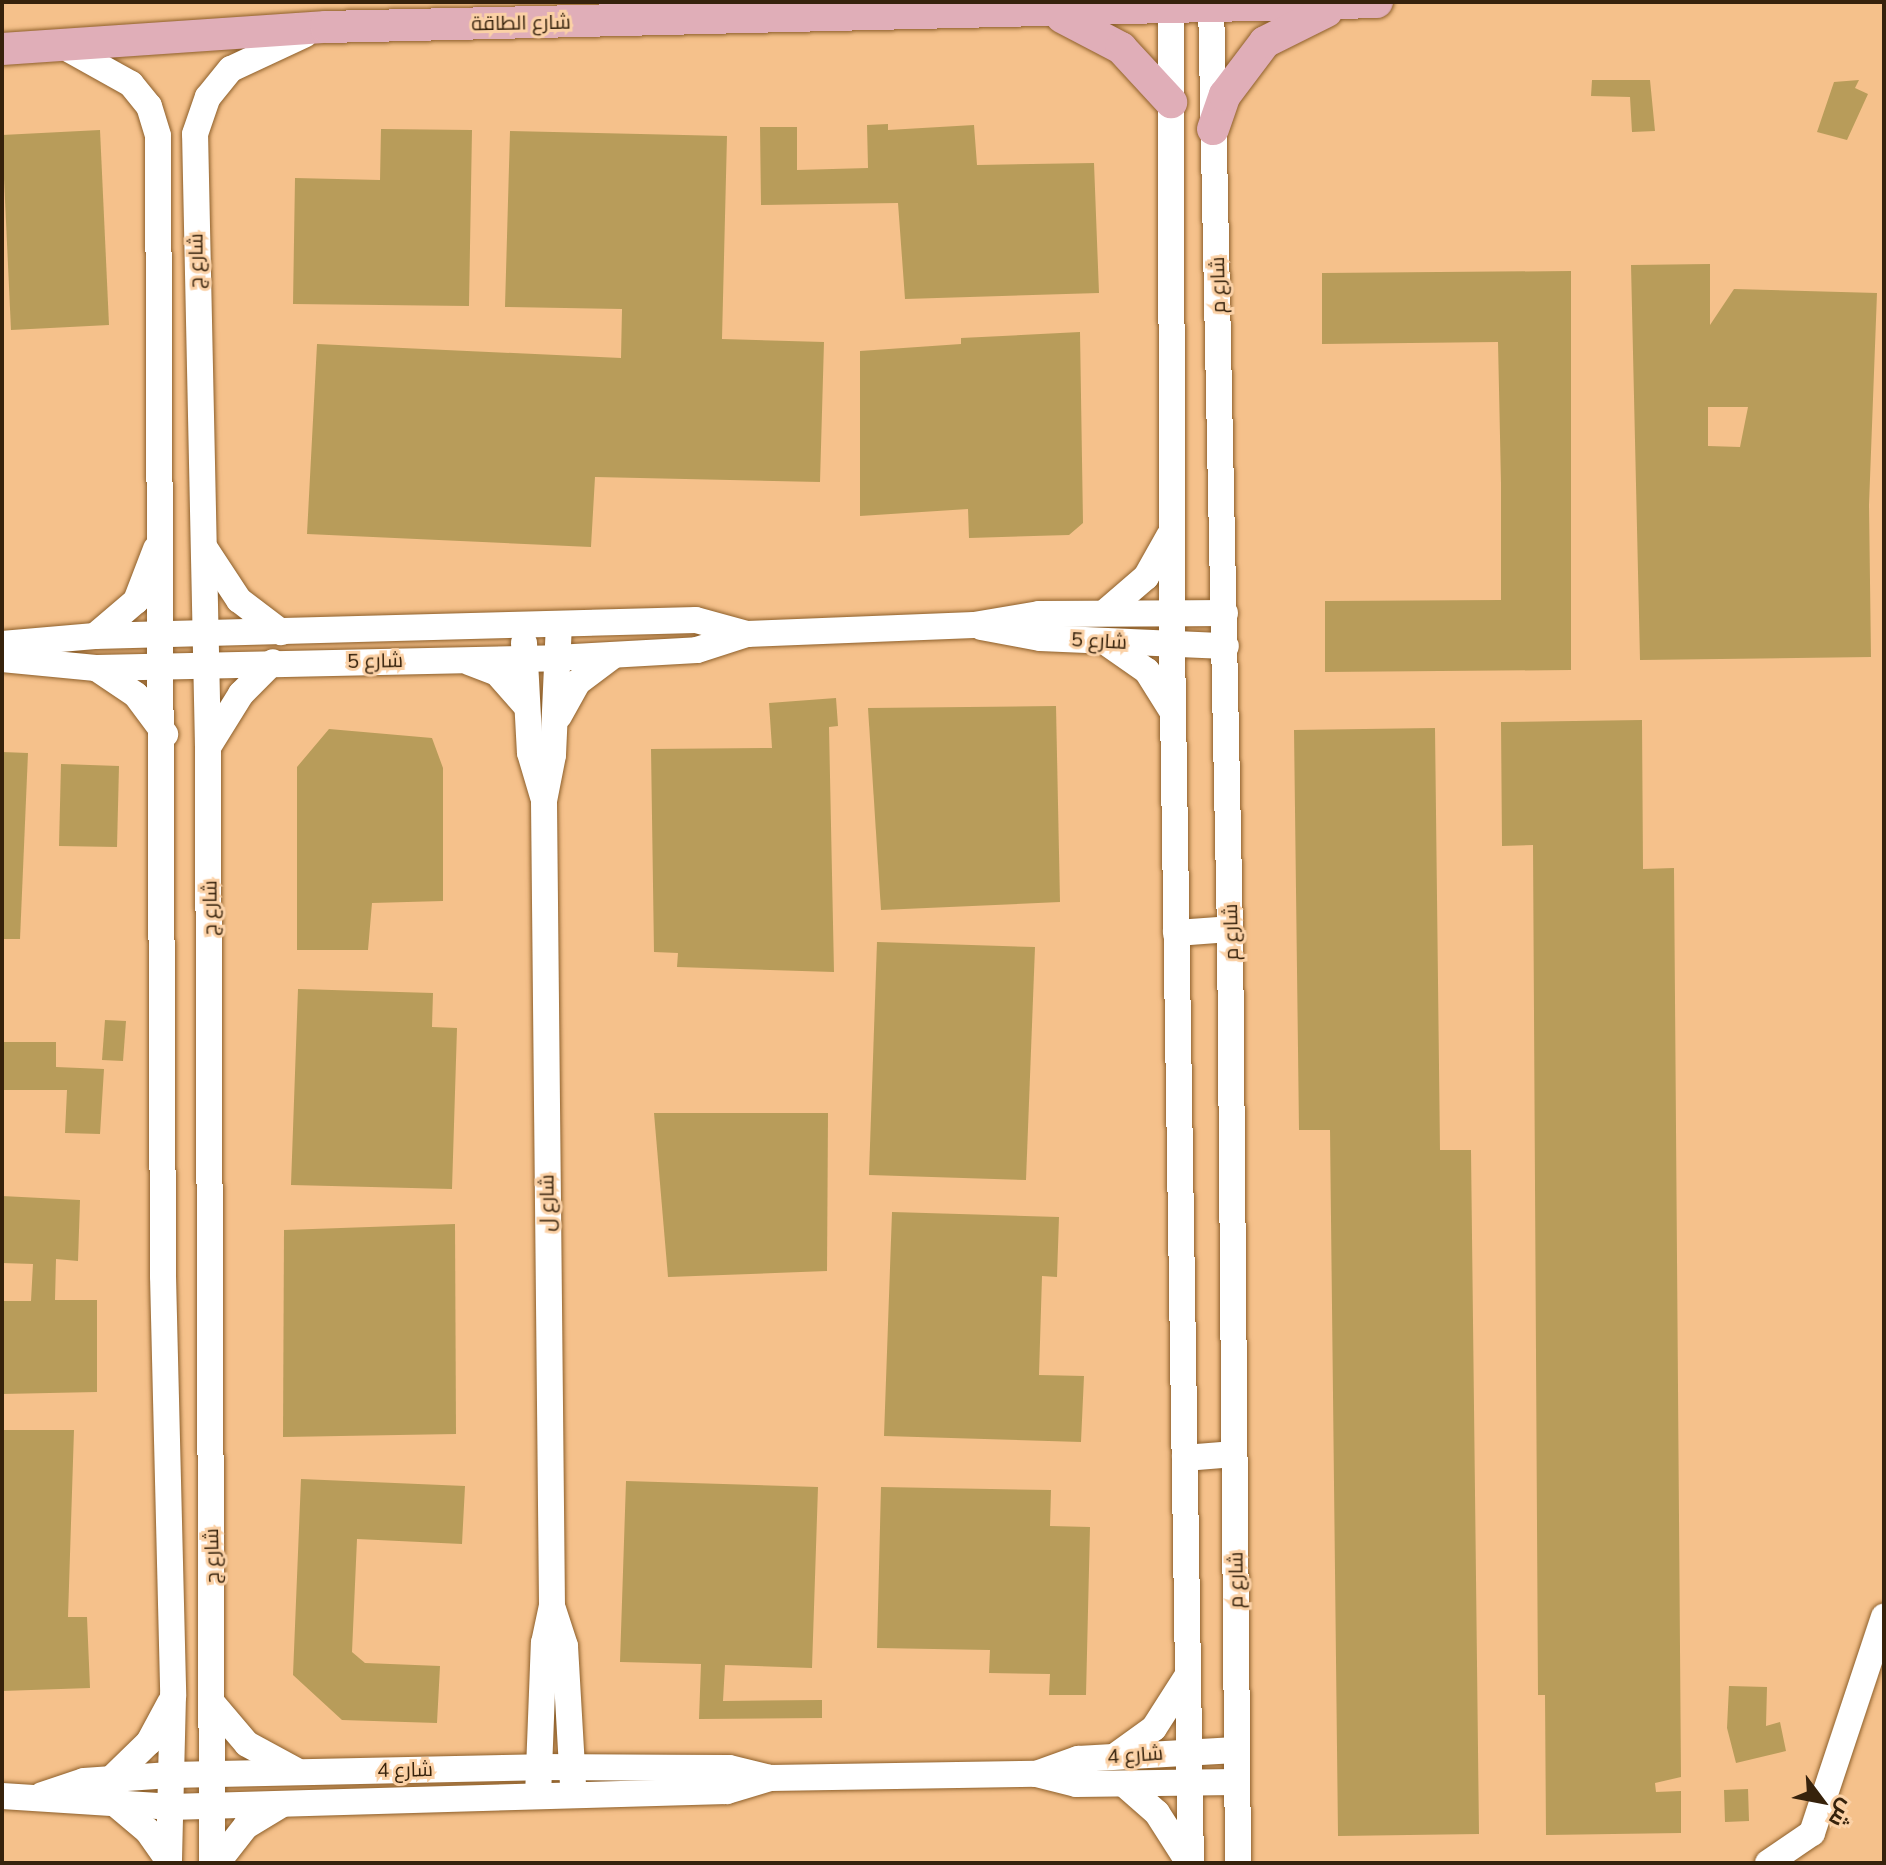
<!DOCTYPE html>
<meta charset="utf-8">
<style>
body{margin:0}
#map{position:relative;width:1886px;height:1865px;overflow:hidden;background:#f5c18b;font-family:Mulish,Cairo,sans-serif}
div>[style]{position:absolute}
.building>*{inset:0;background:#b89c5a}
.roads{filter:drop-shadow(0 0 2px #8d5f2a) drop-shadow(0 0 2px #8d5f2a)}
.minor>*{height:26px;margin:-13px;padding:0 13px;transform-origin:13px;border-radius:13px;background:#fff}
.major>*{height:32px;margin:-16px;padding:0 16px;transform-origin:16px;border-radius:16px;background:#e0aeb8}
span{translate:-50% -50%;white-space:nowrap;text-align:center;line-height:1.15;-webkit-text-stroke:6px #fbd1a6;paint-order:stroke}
.street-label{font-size:20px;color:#36220c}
.frame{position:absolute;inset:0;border:4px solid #36220c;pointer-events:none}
.north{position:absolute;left:1782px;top:1761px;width:80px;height:80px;-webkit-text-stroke:6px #fbd1a6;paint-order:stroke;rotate:122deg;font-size:22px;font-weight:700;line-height:32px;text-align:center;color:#36220c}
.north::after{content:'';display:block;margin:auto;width:28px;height:36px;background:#36220c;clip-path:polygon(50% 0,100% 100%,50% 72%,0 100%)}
</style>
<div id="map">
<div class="building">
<i style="clip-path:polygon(1592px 80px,1650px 80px,1655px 131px,1632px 132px,1630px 97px,1591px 96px)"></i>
<i style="clip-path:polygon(1859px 80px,1855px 88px,1868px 94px,1847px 140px,1817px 132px,1834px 82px)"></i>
<i style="clip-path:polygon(888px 124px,888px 130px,974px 125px,977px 165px,1094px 163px,1099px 293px,905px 299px,898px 203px,761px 205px,760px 127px,797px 127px,797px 170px,868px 168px,867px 125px)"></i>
<i style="clip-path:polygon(381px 129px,472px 130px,469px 306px,293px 304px,295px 178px,380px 180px)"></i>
<i style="clip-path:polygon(100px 130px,109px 325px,11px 330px,2px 135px)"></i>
<i style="clip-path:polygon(510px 131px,727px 136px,722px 339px,824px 342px,820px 482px,595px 477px,591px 547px,307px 534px,317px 344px,621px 358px,622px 309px,505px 307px)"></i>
<i style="clip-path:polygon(evenodd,1710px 264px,1710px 325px,1734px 289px,1877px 293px,1869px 505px,1871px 657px,1640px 660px,1631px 265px,1710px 264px,1708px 407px,1748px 407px,1740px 447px,1708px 446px,1708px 407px)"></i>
<i style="clip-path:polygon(1571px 271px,1571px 670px,1325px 672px,1325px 601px,1501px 600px,1501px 484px,1498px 342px,1322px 344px,1322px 273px)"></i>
<i style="clip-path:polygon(1080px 332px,1083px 523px,1069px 535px,969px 538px,968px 509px,860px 516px,860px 351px,961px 344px,961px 338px)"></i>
<i style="clip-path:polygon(836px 698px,838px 726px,829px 727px,834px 972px,677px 967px,678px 953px,654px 952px,651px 749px,772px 748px,769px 703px)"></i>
<i style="clip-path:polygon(1056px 706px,1060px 902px,881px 910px,868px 708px)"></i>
<i style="clip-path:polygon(1642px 720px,1643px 869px,1674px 868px,1681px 1777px,1655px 1783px,1656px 1792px,1681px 1791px,1681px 1833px,1546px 1835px,1545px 1695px,1538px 1695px,1533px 845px,1502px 846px,1501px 722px)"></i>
<i style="clip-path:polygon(1435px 728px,1440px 1150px,1471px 1150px,1479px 1834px,1338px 1836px,1330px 1130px,1299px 1130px,1294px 730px)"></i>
<i style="clip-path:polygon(329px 729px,432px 738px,443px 768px,443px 901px,372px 903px,368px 950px,297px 950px,297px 767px)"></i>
<i style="clip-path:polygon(2px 752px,28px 753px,20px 939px,2px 939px)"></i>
<i style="clip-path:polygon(61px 764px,119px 766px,117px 847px,59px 846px)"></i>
<i style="clip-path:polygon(877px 942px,1035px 947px,1026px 1180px,869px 1175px)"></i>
<i style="clip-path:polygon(298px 989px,433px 993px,432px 1027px,457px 1028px,452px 1189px,291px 1185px)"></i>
<i style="clip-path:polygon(105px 1020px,126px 1021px,123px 1061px,102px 1060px)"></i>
<i style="clip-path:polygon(2px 1042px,56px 1042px,56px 1067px,104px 1069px,100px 1134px,65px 1133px,67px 1090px,2px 1090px)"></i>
<i style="clip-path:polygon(654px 1113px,828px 1113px,827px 1271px,668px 1277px)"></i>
<i style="clip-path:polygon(2px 1196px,80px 1200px,78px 1261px,56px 1259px,55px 1300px,97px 1300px,97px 1392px,2px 1394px,2px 1301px,31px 1301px,33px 1264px,2px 1263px)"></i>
<i style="clip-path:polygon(892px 1212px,1059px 1217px,1057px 1277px,1042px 1276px,1039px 1375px,1084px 1376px,1081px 1442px,884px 1436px)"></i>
<i style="clip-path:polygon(455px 1224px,456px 1434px,283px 1437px,284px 1230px)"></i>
<i style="clip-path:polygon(2px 1430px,74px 1430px,68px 1617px,87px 1617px,90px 1688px,2px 1691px)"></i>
<i style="clip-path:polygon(301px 1479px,465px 1486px,462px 1544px,357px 1539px,352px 1652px,365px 1663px,440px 1666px,437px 1723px,342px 1720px,293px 1675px)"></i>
<i style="clip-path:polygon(626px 1481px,818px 1487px,812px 1668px,725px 1665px,723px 1701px,822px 1700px,822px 1718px,699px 1719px,701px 1664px,620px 1662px)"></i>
<i style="clip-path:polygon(881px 1487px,1051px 1490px,1050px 1526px,1090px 1527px,1086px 1695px,1049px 1695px,1050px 1674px,989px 1673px,990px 1650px,877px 1648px)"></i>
<i style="clip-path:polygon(1729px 1686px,1767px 1687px,1766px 1726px,1780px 1722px,1786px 1751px,1736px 1763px,1727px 1728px)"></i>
<i style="clip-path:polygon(1748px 1789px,1749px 1821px,1725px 1822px,1724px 1790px)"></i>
</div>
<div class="roads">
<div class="minor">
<i style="left:1171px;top:2px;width:642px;rotate:89.91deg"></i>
<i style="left:1172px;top:644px;width:1219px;rotate:89.11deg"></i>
<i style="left:1211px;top:2px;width:927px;rotate:88.83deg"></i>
<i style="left:1230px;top:929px;width:934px;rotate:89.51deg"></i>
<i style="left:61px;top:45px;width:80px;rotate:29.1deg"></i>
<i style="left:131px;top:84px;width:28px;rotate:51deg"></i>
<i style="left:149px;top:106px;width:31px;rotate:73deg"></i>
<i style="left:158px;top:136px;width:1140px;rotate:89.75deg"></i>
<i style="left:163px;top:1276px;width:420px;rotate:88.6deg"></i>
<i style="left:173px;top:1696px;width:167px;rotate:91.4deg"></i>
<i style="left:206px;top:550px;width:60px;rotate:56.6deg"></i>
<i style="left:239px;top:600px;width:53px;rotate:37.3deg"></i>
<i style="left:1104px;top:613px;width:55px;rotate:-40.6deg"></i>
<i style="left:1146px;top:577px;width:47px;rotate:-60.7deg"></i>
<i style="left:981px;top:627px;width:60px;rotate:10.6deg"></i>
<i style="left:1040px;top:638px;width:186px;rotate:2.5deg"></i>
<i style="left:95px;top:636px;width:54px;rotate:-40.5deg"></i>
<i style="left:136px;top:601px;width:56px;rotate:-69deg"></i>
<i style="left:524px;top:643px;width:110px;rotate:86.9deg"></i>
<i style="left:530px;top:753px;width:46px;rotate:73.5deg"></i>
<i style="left:1107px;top:643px;width:49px;rotate:35deg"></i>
<i style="left:1147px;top:671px;width:47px;rotate:58deg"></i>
<i style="left:2px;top:644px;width:93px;rotate:-4.9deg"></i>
<i style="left:95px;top:636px;width:601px;rotate:-1.52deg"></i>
<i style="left:696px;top:620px;width:53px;rotate:15.4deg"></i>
<i style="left:2px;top:659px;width:94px;rotate:5.5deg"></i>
<i style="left:96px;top:668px;width:460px;rotate:-1.2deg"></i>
<i style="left:556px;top:658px;width:141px;rotate:-3.2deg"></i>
<i style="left:697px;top:650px;width:52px;rotate:-17.7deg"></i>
<i style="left:747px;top:634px;width:227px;rotate:-2.3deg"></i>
<i style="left:974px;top:625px;width:66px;rotate:-9.6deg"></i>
<i style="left:1039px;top:614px;width:186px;rotate:-0.3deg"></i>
<i style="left:469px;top:662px;width:30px;rotate:21deg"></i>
<i style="left:497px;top:673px;width:45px;rotate:48.6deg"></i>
<i style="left:96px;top:668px;width:48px;rotate:34deg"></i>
<i style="left:136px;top:695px;width:49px;rotate:53.4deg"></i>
<i style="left:559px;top:716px;width:39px;rotate:-61deg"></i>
<i style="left:578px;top:682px;width:45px;rotate:-36.9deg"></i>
<i style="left:210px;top:744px;width:59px;rotate:-58.2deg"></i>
<i style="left:241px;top:694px;width:45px;rotate:-45deg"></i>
<i style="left:1176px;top:933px;width:54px;rotate:-4.2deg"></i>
<i style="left:1185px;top:1458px;width:49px;rotate:-4.7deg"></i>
<i style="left:553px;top:1609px;width:39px;rotate:72deg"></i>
<i style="left:565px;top:1646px;width:138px;rotate:86.7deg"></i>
<i style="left:213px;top:1704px;width:52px;rotate:49.6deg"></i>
<i style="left:247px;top:1744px;width:55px;rotate:28.4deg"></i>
<i style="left:1118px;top:1754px;width:44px;rotate:-35.8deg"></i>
<i style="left:1154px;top:1728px;width:59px;rotate:-57.4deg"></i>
<i style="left:1036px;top:1774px;width:45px;rotate:-19.7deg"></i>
<i style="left:1078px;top:1759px;width:158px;rotate:-3.3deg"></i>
<i style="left:111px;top:1779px;width:53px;rotate:-44.2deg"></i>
<i style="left:149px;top:1742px;width:44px;rotate:-61.7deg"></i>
<i style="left:1124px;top:1784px;width:44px;rotate:41.3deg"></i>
<i style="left:1157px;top:1813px;width:59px;rotate:57.4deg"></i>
<i style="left:42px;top:1795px;width:44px;rotate:-18.4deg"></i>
<i style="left:84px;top:1781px;width:86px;rotate:-4deg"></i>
<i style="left:170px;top:1775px;width:369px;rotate:-1.2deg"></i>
<i style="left:539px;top:1767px;width:190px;rotate:0.3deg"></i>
<i style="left:729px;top:1768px;width:42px;rotate:13.7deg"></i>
<i style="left:770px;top:1778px;width:266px;rotate:-0.9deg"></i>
<i style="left:1036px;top:1774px;width:41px;rotate:14deg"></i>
<i style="left:1076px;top:1784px;width:161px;rotate:-0.7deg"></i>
<i style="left:2px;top:1796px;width:168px;rotate:3.7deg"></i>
<i style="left:170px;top:1807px;width:557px;rotate:-1.65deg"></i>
<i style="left:727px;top:1791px;width:45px;rotate:-16.8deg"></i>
<i style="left:538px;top:1796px;width:153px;rotate:-87.8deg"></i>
<i style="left:544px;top:1643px;width:38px;rotate:-78deg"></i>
<i style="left:552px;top:1606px;width:805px;rotate:-90.57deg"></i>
<i style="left:544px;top:801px;width:47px;rotate:-78.9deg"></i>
<i style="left:553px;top:755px;width:130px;rotate:-87.4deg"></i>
<i style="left:118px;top:1806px;width:38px;rotate:40deg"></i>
<i style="left:147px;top:1830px;width:38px;rotate:55deg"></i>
<i style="left:212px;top:1863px;width:1116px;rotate:-90.21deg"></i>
<i style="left:208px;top:747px;width:613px;rotate:-91.21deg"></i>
<i style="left:195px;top:134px;width:39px;rotate:-71deg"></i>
<i style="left:208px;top:97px;width:36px;rotate:-51deg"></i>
<i style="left:231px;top:69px;width:81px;rotate:-25deg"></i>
<i style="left:217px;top:1863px;width:47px;rotate:-51.9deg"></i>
<i style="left:246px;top:1826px;width:41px;rotate:-31deg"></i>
<i style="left:1768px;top:1863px;width:53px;rotate:-34.3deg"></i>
<i style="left:1812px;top:1833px;width:228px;rotate:-71.6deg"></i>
</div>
<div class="major">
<i style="left:1062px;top:17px;width:67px;rotate:27.7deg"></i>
<i style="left:1121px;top:48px;width:74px;rotate:47.2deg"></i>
<i style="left:2px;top:49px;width:325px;rotate:-3.9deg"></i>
<i style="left:326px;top:27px;width:1051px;rotate:-1.36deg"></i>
<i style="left:1213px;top:129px;width:36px;rotate:-71deg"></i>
<i style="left:1225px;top:95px;width:66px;rotate:-53deg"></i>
<i style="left:1265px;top:42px;width:69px;rotate:-26.6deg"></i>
</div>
</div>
<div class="street-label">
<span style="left:521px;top:22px;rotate:-1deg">شارع الطاقة</span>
<span style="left:195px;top:261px;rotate:-90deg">شارع ج</span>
<span style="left:1217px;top:285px;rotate:-91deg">شارع م</span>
<span style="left:1099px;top:640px;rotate:3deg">شارع 5</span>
<span style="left:375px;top:660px;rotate:-1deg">شارع 5</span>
<span style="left:209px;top:908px;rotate:-90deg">شارع ج</span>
<span style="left:1230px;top:932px;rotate:-91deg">شارع م</span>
<span style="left:546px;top:1203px;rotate:-90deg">شارع ل</span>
<span style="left:211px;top:1556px;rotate:-91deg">شارع ج</span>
<span style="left:1235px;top:1580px;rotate:-90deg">شارع م</span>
<span style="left:1135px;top:1754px;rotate:-4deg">شارع 4</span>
<span style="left:405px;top:1769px;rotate:-1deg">شارع 4</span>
</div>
<div class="frame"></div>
<div class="north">ش</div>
</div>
